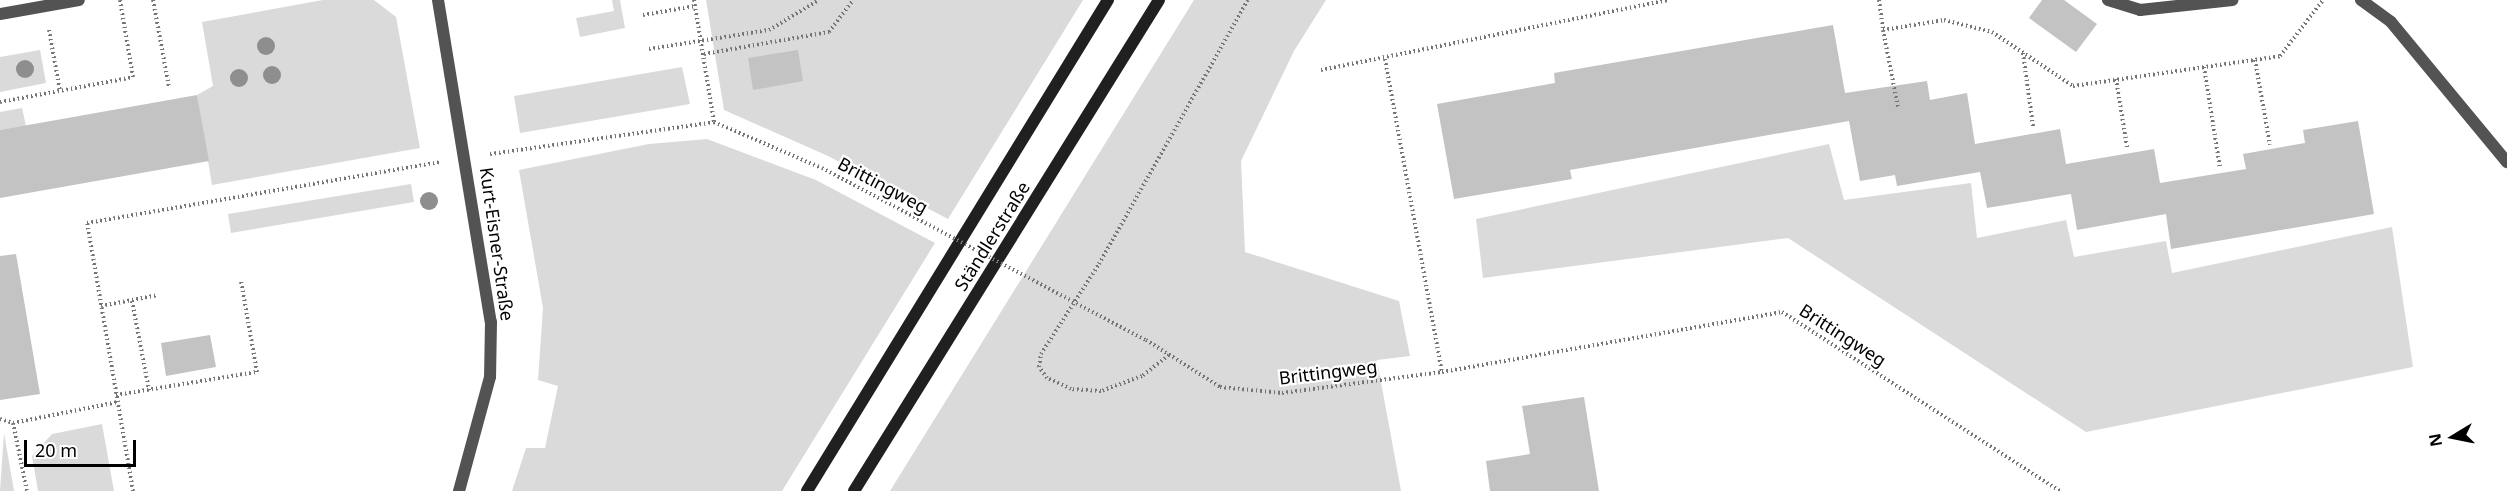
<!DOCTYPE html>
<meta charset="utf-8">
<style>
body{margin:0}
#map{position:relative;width:2507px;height:491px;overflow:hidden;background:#fff;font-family:"Noto Sans",sans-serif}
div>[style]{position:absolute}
.green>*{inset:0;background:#dadada}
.building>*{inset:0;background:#c3c3c3}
.path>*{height:4px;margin-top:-2px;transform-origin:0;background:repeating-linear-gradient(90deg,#757575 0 1.5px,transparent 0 4.5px)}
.minor>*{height:12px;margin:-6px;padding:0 6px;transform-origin:6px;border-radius:6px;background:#535353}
.secondary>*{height:12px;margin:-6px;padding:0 6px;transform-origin:6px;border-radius:6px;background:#202020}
.path-bridge>*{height:4px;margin-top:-2px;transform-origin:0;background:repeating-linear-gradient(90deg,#757575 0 1.5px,transparent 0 4.5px)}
.trees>*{width:18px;height:18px;margin:-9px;border-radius:50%;background:#8e8e8e}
span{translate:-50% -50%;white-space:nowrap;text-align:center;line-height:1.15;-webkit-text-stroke:4.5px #fff;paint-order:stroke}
.street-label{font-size:18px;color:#000}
.north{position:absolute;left:2423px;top:407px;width:60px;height:60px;-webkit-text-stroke:4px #fff;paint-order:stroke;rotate:260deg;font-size:16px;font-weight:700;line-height:24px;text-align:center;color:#000}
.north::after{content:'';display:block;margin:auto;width:21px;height:27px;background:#000;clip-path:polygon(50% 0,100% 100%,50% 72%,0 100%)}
.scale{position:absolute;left:24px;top:440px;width:112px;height:27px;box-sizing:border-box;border:3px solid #000;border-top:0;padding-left:8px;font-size:18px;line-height:21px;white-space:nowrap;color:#000;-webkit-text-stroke:4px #fff;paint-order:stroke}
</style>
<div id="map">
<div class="green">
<i style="clip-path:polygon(323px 0,374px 0,396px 17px,420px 148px,212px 185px,197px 95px,213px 86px,202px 22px)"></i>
<i style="clip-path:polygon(612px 0,620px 0,625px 28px,580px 37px,576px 18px,614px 11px)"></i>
<i style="clip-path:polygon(706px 0,1083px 0,948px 219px,828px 156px,724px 110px)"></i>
<i style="clip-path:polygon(1194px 0,1326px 0,1294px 51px,1241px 161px,1245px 252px,1399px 301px,1410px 356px,1377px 360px,1401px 491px,890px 491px)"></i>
<i style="clip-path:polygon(40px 50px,46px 83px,0 92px,0 57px)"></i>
<i style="clip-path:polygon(682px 67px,690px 104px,520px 133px,514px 96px)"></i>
<i style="clip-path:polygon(22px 108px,26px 126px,0 130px,0 112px)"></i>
<i style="clip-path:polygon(707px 139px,816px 180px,935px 243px,782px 491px,512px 491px,526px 448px,545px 448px,558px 386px,538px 380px,543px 308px,519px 170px,649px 144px)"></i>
<i style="clip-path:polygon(1829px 144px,1844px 200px,1971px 183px,1977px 238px,2066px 220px,2074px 257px,2166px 241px,2172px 273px,2392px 227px,2413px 367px,2086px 432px,1788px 238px,1483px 278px,1476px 219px)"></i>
<i style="clip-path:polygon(411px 184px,414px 202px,231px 233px,228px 214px)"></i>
<i style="clip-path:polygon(102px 424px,114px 491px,38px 491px,32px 456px,52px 434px)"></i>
<i style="clip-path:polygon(4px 433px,14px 491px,0 491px)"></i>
</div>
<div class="building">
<i style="clip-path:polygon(2042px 0,2064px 0,2097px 24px,2076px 52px,2029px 18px)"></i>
<i style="clip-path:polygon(1833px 25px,1845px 93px,1927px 81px,1930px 100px,1967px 93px,1975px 144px,2060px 129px,2066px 164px,2154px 149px,2160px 183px,2246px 169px,2243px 154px,2305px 143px,2303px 130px,2358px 121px,2374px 214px,2171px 249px,2166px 214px,2077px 230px,2071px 194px,1987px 208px,1980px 172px,1897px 186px,1895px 175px,1860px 181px,1849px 121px,1570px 170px,1572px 179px,1454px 199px,1437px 104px,1555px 83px,1554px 73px)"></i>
<i style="clip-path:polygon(798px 50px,803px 81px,753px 90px,748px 58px)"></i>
<i style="clip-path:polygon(197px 95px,209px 161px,0 198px,0 130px)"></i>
<i style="clip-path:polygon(16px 254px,40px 394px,0 400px,0 256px)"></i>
<i style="clip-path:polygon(210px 335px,216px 367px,166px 376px,161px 343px)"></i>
<i style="clip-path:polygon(1584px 397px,1599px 491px,1490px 491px,1486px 461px,1530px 454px,1522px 406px)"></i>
</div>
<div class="path">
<i style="left:153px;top:0;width:88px;rotate:79.6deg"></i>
<i style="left:694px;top:0;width:124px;rotate:80.7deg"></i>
<i style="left:1879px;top:0;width:30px;rotate:82deg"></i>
<i style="left:1883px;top:30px;width:62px;rotate:-9.3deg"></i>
<i style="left:1944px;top:20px;width:49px;rotate:14deg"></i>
<i style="left:1992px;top:32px;width:97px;rotate:33.7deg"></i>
<i style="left:2073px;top:86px;width:209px;rotate:-8.2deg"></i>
<i style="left:2280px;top:56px;width:71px;rotate:-52.5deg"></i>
<i style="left:643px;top:15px;width:53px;rotate:-9.8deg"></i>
<i style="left:49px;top:30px;width:62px;rotate:79.8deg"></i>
<i style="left:1883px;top:30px;width:78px;rotate:79deg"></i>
<i style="left:649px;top:49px;width:121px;rotate:-9deg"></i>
<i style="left:769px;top:30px;width:58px;rotate:-31deg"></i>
<i style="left:2023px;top:53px;width:74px;rotate:82.2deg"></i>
<i style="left:704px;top:54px;width:127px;rotate:-10deg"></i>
<i style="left:829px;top:32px;width:40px;rotate:-53deg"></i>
<i style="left:1385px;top:59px;width:318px;rotate:79.7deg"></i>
<i style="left:2255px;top:60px;width:86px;rotate:80deg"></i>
<i style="left:2204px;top:67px;width:102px;rotate:81deg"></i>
<i style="left:1321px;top:70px;width:354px;rotate:-11.4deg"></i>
<i style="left:2116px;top:79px;width:69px;rotate:80.8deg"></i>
<i style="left:0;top:102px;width:135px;rotate:-10.6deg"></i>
<i style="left:133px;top:77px;width:78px;rotate:-99.6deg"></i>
<i style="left:490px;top:154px;width:226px;rotate:-8.1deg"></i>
<i style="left:714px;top:122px;width:117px;rotate:23.1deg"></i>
<i style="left:132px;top:301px;width:91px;rotate:79.2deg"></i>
<i style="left:101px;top:306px;width:58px;rotate:-10.9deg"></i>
<i style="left:1146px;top:340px;width:88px;rotate:32.4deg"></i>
<i style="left:1220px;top:387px;width:62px;rotate:5.5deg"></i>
<i style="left:1282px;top:393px;width:161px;rotate:-7.5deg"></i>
<i style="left:1442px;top:372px;width:345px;rotate:-10deg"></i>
<i style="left:1782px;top:312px;width:331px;rotate:32.8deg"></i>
<i style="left:1169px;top:355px;width:34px;rotate:142deg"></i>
<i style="left:1142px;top:376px;width:44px;rotate:159.9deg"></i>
<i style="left:1101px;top:391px;width:30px;rotate:-176deg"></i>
<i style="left:1071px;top:389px;width:26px;rotate:-155deg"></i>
<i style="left:1047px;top:378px;width:14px;rotate:-126deg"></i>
<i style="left:1039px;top:367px;width:13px;rotate:-81deg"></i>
<i style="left:1041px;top:354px;width:107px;rotate:-57.2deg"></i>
<i style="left:1099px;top:264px;width:303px;rotate:-60.6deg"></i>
<i style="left:116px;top:395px;width:143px;rotate:-9.3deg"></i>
<i style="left:257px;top:372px;width:92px;rotate:-100deg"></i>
<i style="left:0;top:419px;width:14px;rotate:17deg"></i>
<i style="left:13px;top:423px;width:107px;rotate:-11.3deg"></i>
<i style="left:13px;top:423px;width:69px;rotate:78.4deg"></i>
<i style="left:133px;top:491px;width:272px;rotate:-99.7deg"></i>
<i style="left:87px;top:223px;width:359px;rotate:-9.8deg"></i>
</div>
<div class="minor">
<i style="left:438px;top:0;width:326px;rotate:80.7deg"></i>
<i style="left:491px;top:322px;width:55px;rotate:91deg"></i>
<i style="left:490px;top:377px;width:118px;rotate:105.2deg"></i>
<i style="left:2108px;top:0;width:34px;rotate:17deg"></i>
<i style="left:2140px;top:10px;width:93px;rotate:-6.2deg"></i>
<i style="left:2361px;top:0;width:37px;rotate:36deg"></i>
<i style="left:2391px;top:22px;width:182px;rotate:50.4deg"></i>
<i style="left:0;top:14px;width:80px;rotate:-10deg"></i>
</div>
<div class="secondary">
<i style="left:807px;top:491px;width:576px;rotate:-58.49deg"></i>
<i style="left:854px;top:491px;width:578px;rotate:-58.15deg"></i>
</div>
<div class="path-bridge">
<i style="left:822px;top:168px;width:367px;rotate:28deg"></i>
</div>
<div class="trees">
<i style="left:266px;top:46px"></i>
<i style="left:25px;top:69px"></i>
<i style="left:272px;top:75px"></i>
<i style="left:239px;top:78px"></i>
<i style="left:429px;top:201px"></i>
</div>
<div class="street-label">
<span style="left:883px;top:185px;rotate:28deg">Brittingweg</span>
<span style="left:992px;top:236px;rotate:-58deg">Ständlerstraße</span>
<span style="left:497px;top:244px;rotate:82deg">Kurt-Eisner-Straße</span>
<span style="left:1843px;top:335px;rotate:33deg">Brittingweg</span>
<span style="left:1328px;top:372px;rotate:-7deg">Brittingweg</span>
</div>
<div class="north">N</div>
<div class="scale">20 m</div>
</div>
